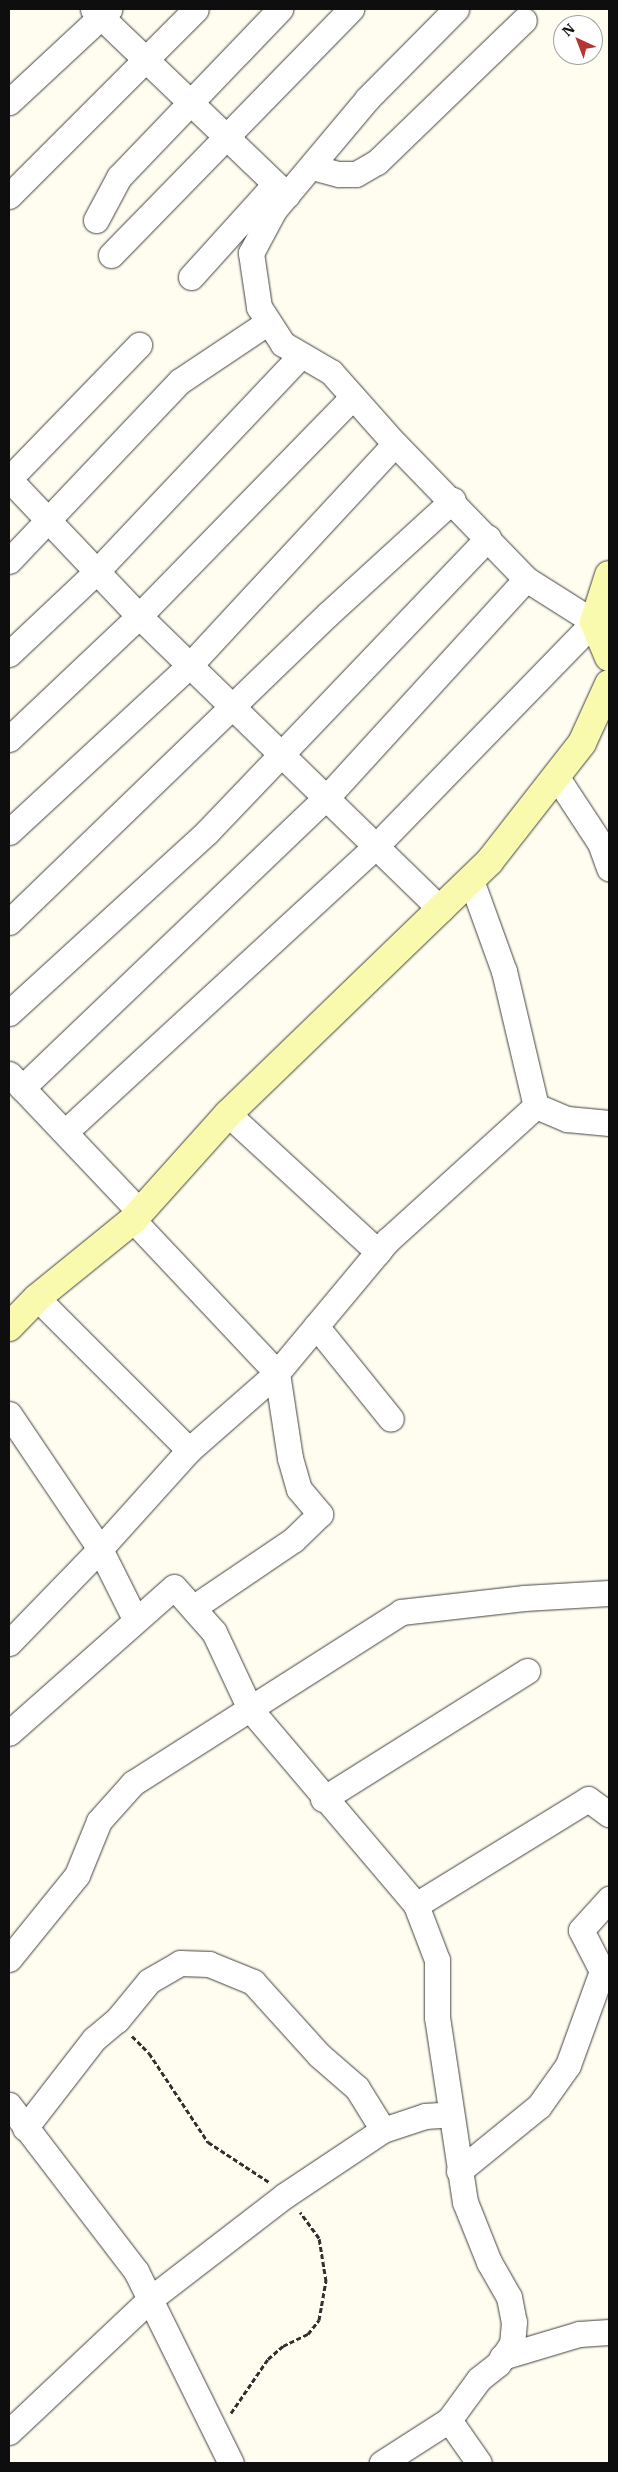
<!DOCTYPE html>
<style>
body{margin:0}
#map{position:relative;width:618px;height:2472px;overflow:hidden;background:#fefdef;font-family:"IBM Plex Serif",serif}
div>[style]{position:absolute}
.path>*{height:3px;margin-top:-1.5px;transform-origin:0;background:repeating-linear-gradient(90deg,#303030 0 5px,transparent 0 7.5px)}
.roads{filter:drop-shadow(0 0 1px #414141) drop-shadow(0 0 1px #414141)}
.street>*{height:25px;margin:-12.5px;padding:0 12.5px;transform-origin:12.5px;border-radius:12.5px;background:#fff}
.secondary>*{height:28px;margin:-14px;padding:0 14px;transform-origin:14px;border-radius:14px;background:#fafaae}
span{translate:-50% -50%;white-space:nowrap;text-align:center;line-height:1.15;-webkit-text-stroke:5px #fff;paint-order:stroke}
.frame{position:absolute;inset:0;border:10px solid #0e0e0e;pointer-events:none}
.north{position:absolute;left:553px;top:15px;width:50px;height:50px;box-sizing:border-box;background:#fff;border:1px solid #9f9f9f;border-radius:50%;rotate:317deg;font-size:14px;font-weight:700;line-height:20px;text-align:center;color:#0e0e0e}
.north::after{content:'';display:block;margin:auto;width:18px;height:22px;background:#b6352e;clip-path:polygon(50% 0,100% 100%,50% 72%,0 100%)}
</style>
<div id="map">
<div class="path">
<i style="left:132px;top:2036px;width:24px;rotate:45deg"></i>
<i style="left:149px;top:2053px;width:107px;rotate:56.5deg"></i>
<i style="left:208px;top:2142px;width:73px;rotate:33.3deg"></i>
<i style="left:231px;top:2413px;width:65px;rotate:-55.6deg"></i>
<i style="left:268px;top:2359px;width:20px;rotate:-41deg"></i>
<i style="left:283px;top:2346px;width:28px;rotate:-26deg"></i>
<i style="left:308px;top:2334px;width:18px;rotate:-52deg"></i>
<i style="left:319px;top:2320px;width:40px;rotate:-80deg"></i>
<i style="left:326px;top:2281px;width:44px;rotate:-99.2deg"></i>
<i style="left:319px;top:2238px;width:32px;rotate:-126deg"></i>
</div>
<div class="roads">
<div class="street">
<i style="left:93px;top:9px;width:269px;rotate:43.8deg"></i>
<i style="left:9px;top:102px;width:137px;rotate:-42.9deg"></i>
<i style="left:312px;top:167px;width:28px;rotate:15deg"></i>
<i style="left:339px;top:174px;width:17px"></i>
<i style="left:356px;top:174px;width:24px;rotate:-30deg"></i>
<i style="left:377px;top:162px;width:204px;rotate:-44deg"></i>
<i style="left:9px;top:196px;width:264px;rotate:-45deg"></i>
<i style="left:96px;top:220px;width:49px;rotate:-61.9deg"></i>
<i style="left:119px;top:177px;width:233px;rotate:-46.2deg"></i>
<i style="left:111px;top:255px;width:344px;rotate:-45.7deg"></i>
<i style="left:191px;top:277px;width:125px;rotate:-47.9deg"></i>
<i style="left:9px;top:479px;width:189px;rotate:46.5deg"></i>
<i style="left:139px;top:616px;width:421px;rotate:44.2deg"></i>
<i style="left:9px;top:479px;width:187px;rotate:-45.9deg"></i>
<i style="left:9px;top:561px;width:248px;rotate:-46.5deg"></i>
<i style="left:180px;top:381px;width:106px;rotate:-33.8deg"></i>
<i style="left:9px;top:654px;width:121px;rotate:-43.3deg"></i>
<i style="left:97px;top:571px;width:297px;rotate:-46.6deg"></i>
<i style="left:9px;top:739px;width:179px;rotate:-43.4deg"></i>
<i style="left:139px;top:616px;width:306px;rotate:-45.7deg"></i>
<i style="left:556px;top:776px;width:80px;rotate:56.7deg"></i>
<i style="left:600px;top:843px;width:27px;rotate:70deg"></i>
<i style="left:9px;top:832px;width:246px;rotate:-42.7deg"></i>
<i style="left:190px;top:665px;width:301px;rotate:-47.2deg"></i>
<i style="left:471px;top:880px;width:97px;rotate:70.1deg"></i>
<i style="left:504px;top:971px;width:139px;rotate:76.7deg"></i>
<i style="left:9px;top:922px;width:443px;rotate:-44deg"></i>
<i style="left:328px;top:614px;width:169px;rotate:-42.4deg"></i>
<i style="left:9px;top:1013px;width:268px;rotate:-42.4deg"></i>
<i style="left:207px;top:832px;width:407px;rotate:-46.3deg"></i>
<i style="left:9px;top:1074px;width:190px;rotate:46.5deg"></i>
<i style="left:22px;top:1088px;width:422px;rotate:-43.7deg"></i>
<i style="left:327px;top:797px;width:295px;rotate:-47.6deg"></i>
<i style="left:536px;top:1106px;width:34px;rotate:23deg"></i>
<i style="left:567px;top:1119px;width:42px;rotate:5.4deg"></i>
<i style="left:228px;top:1114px;width:204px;rotate:42.6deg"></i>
<i style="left:65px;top:1132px;width:424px;rotate:-42.6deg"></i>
<i style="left:377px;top:845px;width:311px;rotate:-45.8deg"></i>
<i style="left:594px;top:622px;width:80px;rotate:-147.7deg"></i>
<i style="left:526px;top:579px;width:188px;rotate:-134.1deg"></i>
<i style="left:395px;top:444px;width:96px;rotate:-131.6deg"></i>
<i style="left:331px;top:372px;width:56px;rotate:-149.7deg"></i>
<i style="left:283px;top:344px;width:44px;rotate:-123deg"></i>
<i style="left:259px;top:307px;width:55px;rotate:-98.4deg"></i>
<i style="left:251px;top:253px;width:49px;rotate:-61.9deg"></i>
<i style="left:274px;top:210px;width:145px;rotate:-50deg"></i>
<i style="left:367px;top:99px;width:127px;rotate:-45.3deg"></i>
<i style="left:133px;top:1220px;width:210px;rotate:46.7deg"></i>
<i style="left:277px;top:1373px;width:86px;rotate:81.3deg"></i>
<i style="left:290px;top:1458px;width:32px;rotate:74deg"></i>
<i style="left:299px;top:1489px;width:33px;rotate:50deg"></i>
<i style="left:320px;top:1514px;width:37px;rotate:136deg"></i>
<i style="left:293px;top:1540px;width:120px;rotate:145.9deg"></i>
<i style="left:37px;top:1298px;width:215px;rotate:45deg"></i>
<i style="left:316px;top:1326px;width:119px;rotate:51.1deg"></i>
<i style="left:9px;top:1414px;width:163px;rotate:56deg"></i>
<i style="left:100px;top:1549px;width:78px;rotate:63.4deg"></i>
<i style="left:9px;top:1643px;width:131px;rotate:-45.9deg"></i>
<i style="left:100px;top:1549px;width:133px;rotate:-48deg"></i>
<i style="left:189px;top:1450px;width:117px;rotate:-41.2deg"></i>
<i style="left:277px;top:1373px;width:173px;rotate:-50.2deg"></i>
<i style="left:388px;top:1240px;width:200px;rotate:-42.2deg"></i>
<i style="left:9px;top:1733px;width:220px;rotate:-41.5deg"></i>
<i style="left:174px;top:1587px;width:60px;rotate:48.4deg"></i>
<i style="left:214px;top:1632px;width:85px;rotate:64.9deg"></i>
<i style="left:250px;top:1709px;width:257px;rotate:49.7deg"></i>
<i style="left:416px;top:1905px;width:59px;rotate:69.1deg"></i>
<i style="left:437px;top:1960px;width:57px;rotate:90deg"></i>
<i style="left:437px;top:2017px;width:187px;rotate:81.4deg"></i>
<i style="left:465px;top:2202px;width:65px;rotate:68.2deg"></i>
<i style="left:489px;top:2262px;width:40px;rotate:60.3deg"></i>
<i style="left:509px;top:2297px;width:25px;rotate:79deg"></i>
<i style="left:514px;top:2322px;width:22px;rotate:95deg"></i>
<i style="left:512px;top:2344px;width:24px;rotate:125deg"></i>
<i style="left:498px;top:2364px;width:24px;rotate:142deg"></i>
<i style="left:479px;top:2379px;width:51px;rotate:126.2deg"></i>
<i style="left:449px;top:2420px;width:80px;rotate:147.3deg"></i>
<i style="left:323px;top:1799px;width:241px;rotate:-32.1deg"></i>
<i style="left:416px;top:1905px;width:202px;rotate:-31.6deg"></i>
<i style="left:588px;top:1799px;width:26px;rotate:36deg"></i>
<i style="left:9px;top:1959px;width:108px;rotate:-51deg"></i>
<i style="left:77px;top:1875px;width:58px;rotate:-67.8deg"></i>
<i style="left:99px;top:1821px;width:51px;rotate:-48.2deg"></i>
<i style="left:133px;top:1783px;width:318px;rotate:-32.5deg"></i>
<i style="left:401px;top:1612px;width:124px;rotate:-6.5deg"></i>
<i style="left:524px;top:1598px;width:85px;rotate:-3.4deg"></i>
<i style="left:602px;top:1971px;width:46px;rotate:-117.1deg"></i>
<i style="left:581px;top:1930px;width:42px;rotate:-47.9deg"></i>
<i style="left:9px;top:2105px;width:209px;rotate:52.6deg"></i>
<i style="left:136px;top:2271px;width:214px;rotate:63.7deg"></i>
<i style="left:25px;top:2128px;width:113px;rotate:-52.2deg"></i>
<i style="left:94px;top:2039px;width:30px;rotate:-40deg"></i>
<i style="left:117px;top:2020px;width:50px;rotate:-50.6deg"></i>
<i style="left:149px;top:1981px;width:36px;rotate:-30deg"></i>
<i style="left:180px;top:1963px;width:29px;rotate:2deg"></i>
<i style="left:209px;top:1964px;width:48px;rotate:22.2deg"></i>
<i style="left:253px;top:1982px;width:98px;rotate:47.9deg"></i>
<i style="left:319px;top:2055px;width:50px;rotate:41deg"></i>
<i style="left:357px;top:2088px;width:49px;rotate:58.2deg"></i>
<i style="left:459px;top:2171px;width:103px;rotate:-39.1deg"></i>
<i style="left:539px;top:2106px;width:50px;rotate:-54.7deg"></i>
<i style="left:568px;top:2065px;width:100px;rotate:-70.1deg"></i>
<i style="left:602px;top:1971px;width:7px;rotate:-16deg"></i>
<i style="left:502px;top:2357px;width:80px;rotate:-16.6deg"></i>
<i style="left:579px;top:2334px;width:30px;rotate:-4deg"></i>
<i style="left:449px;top:2420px;width:52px;rotate:55.1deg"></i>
<i style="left:9px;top:2432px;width:192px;rotate:-43.3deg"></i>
<i style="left:149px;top:2300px;width:170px;rotate:-37.6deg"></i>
<i style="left:284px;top:2196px;width:119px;rotate:-33.7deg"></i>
<i style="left:383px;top:2130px;width:44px;rotate:-18.4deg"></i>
<i style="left:425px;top:2116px;width:26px;rotate:-4deg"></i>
</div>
<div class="secondary">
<i style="left:609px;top:575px;width:49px;rotate:107.7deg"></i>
<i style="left:594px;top:622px;width:38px;rotate:67deg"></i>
<i style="left:9px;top:1327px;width:40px;rotate:-46deg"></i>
<i style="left:37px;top:1298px;width:124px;rotate:-39.1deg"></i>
<i style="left:133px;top:1220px;width:142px;rotate:-48.1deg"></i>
<i style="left:228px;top:1114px;width:363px;rotate:-44deg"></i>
<i style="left:489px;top:862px;width:151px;rotate:-52deg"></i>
<i style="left:582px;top:743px;width:65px;rotate:-65.4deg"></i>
</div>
</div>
<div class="frame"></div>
<div class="north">N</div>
</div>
